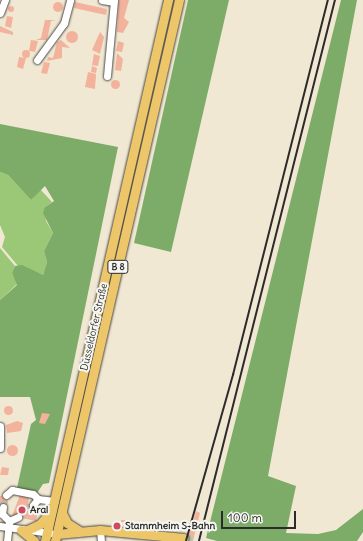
<!DOCTYPE html>
<meta charset="utf-8">
<style>
body{margin:0}
#map{position:relative;width:363px;height:541px;overflow:hidden;background:#f0e8d3;font-family:Delius,sans-serif}
div>[style]{position:absolute}
.green>*{inset:0;background:#9bc876}
.forest>*{inset:0;background:#7cac67}
.building>*{inset:0;background:#f3b29b}
.round{border-radius:50%}
.minor-tunnel>*{height:7px;margin-top:-3.5px;transform-origin:0;background:repeating-linear-gradient(90deg,#c9c2b1 0 7px,transparent 0 10.5px)}
.major-tunnel>*{height:9px;margin-top:-4.5px;transform-origin:0;background:repeating-linear-gradient(90deg,#c9c2b1 0 9px,transparent 0 13.5px)}
.roads{filter:drop-shadow(0 0 1px #494744) drop-shadow(0 0 1px #494744)}
.minor>*{height:7px;margin:-3.5px;padding:0 3.5px;transform-origin:3.5px;border-radius:3.5px;background:#fff}
.major>*{height:9px;margin:-4.5px;padding:0 4.5px;transform-origin:4.5px;border-radius:4.5px;background:#ecc669}
.rail>*{height:1.5px;margin:-0.75px;padding:0 0.75px;transform-origin:0.75px;border-radius:0.75px;background:#2b2b2b}
.dots>*{width:11px;height:11px;translate:-50% -50%;box-sizing:border-box;border:2px solid #f6f6f2;border-radius:50%}
span{translate:-50% -50%;white-space:nowrap;text-align:center;line-height:1.15;-webkit-text-stroke:4px #f6f6f2;paint-order:stroke}
.shield-label span{padding:1px 3px;background:#f6f6f2;border:1px solid;border-radius:3px;-webkit-text-stroke-width:0}
.shield-label{font-size:9px;color:#2b2b2b;font-weight:700}
.street-label{font-size:10px;color:#2b2b2b}
.poi-label{font-size:10px;color:#2b2b2b;font-weight:700}
.left{translate:0 -50%;text-align:left}
.scale{position:absolute;left:221px;top:511px;width:75px;height:18px;box-sizing:border-box;border:2px solid #2b2b2b;border-top:0;padding-left:5px;font-size:12px;line-height:14px;white-space:nowrap;color:#2b2b2b;-webkit-text-stroke:3px #f6f6f2;paint-order:stroke}
</style>
<div id="map">
<div class="green">
<i style="clip-path:polygon(0 172px,8px 175px,31px 200px,40px 189px,52px 202px,45px 207px,46px 221px,53px 233px,44px 251px,47px 262px,43px 275px,18px 266px,2px 247px,5px 237px,0 225px)"></i>
<i style="clip-path:polygon(0 248px,15px 266px,12px 273px,17px 284px,0 300px)"></i>
</div>
<div class="forest">
<i style="clip-path:polygon(188px 0,229px 0,171px 252px,134px 243px)"></i>
<i style="clip-path:polygon(341px 0,357px 0,268px 476px,296px 486px,286px 533px,318px 534px,336px 530px,363px 509px,363px 532px,357px 541px,217px 541px,206px 538px)"></i>
<i style="clip-path:polygon(0 124px,118px 147px,49px 483px,43px 484px,37px 493px,17px 488px,31px 424px,36px 420px,30px 397px,0 397px,0 300px,17px 285px,12px 273px,15px 266px,22px 265px,43px 275px,47px 262px,44px 251px,53px 233px,43px 213px,45px 207px,54px 201px,45px 186px,31px 200px,8px 175px,0 172px)"></i>
</div>
<div class="building">
<i style="clip-path:polygon(119px 0,129px 0,124px 18px,129px 22px,123px 33px,117px 32px)"></i>
<i style="clip-path:polygon(75px 2px,107px 9px,106px 15px,74px 8px)"></i>
<i class="round" style="left:53px;top:2px;width:10px;height:10px"></i>
<i class="round" style="left:8px;top:6px;width:6px;height:6px"></i>
<i style="clip-path:polygon(7px 16px,13px 17px,11px 28px,5px 26px)"></i>
<i style="clip-path:polygon(45px 20px,56px 20px,51px 21px,47px 40px,36px 40px,41px 38px)"></i>
<i style="clip-path:polygon(0 26px,13px 32px,13px 35px,0 32px)"></i>
<i class="round" style="left:66px;top:31px;width:12px;height:12px"></i>
<i style="clip-path:polygon(100px 32px,104px 37px,100px 54px,92px 50px)"></i>
<i style="clip-path:polygon(31px 40px,38px 41px,35px 52px,29px 51px)"></i>
<i style="clip-path:polygon(61px 40px,70px 48px,62px 47px,62px 58px,47px 61px,48px 57px,53px 58px,57px 42px)"></i>
<i style="clip-path:polygon(118px 41px,124px 43px,122px 52px,116px 51px)"></i>
<i class="round" style="left:22px;top:50px;width:8px;height:8px"></i>
<i style="clip-path:polygon(117px 53px,123px 59px,121px 71px,115px 70px)"></i>
<i style="clip-path:polygon(94px 54px,100px 56px,98px 66px,92px 65px)"></i>
<i style="clip-path:polygon(19px 57px,26px 58px,23px 69px,17px 67px)"></i>
<i style="clip-path:polygon(44px 62px,50px 63px,47px 74px,41px 73px)"></i>
<i style="clip-path:polygon(92px 66px,97px 68px,96px 73px,91px 72px)"></i>
<i style="clip-path:polygon(88px 72px,96px 74px,95px 89px,85px 87px)"></i>
<i class="round" style="left:110.5px;top:79.5px;width:9px;height:9px"></i>
<i class="round" style="left:3.5px;top:405.5px;width:9px;height:9px"></i>
<i style="clip-path:polygon(42px 413px,50px 414px,45px 424px,39px 423px)"></i>
<i style="clip-path:polygon(17px 421px,23px 423px,21px 431px,7px 433px,6px 425px)"></i>
<i class="round" style="left:6.5px;top:444.5px;width:11px;height:11px"></i>
<i style="clip-path:polygon(2px 467px,9px 468px,8px 475px,0 475px)"></i>
<i style="clip-path:polygon(9px 495px,6px 507px,0 506px,0 496px)"></i>
<i style="clip-path:polygon(20px 495px,29px 497px,28px 504px,39px 506px,36px 521px,12px 516px)"></i>
<i style="clip-path:polygon(196px 511px,200px 513px,193px 541px,187px 541px)"></i>
<i style="clip-path:polygon(121px 520px,132px 520px,132px 522px,121px 522px)"></i>
</div>
<div class="minor-tunnel">
<i style="left:3px;top:507px;width:12px;rotate:-76deg"></i>
<i style="left:18px;top:517px;width:19px;rotate:-39deg"></i>
</div>
<div class="major-tunnel">
<i style="left:184px;top:538px;width:13px;rotate:13deg"></i>
</div>
<div class="roads">
<div class="minor">
<i style="left:102px;top:0;width:11px;rotate:10deg"></i>
<i style="left:0;top:13px;width:14px;rotate:-69deg"></i>
<i style="left:37px;top:60px;width:46px;rotate:-53.9deg"></i>
<i style="left:64px;top:23px;width:24px;rotate:-75deg"></i>
<i style="left:107px;top:76px;width:76px;rotate:-84.7deg"></i>
<i style="left:0;top:426px;width:22px;rotate:90deg"></i>
<i style="left:6px;top:495px;width:8px;rotate:-40deg"></i>
<i style="left:12px;top:490px;width:21px;rotate:11deg"></i>
<i style="left:33px;top:494px;width:7px;rotate:45deg"></i>
<i style="left:33px;top:505px;width:8px;rotate:-50deg"></i>
<i style="left:38px;top:499px;width:17px;rotate:7deg"></i>
<i style="left:3px;top:507px;width:7px;rotate:98deg"></i>
<i style="left:2px;top:514px;width:10px;rotate:45deg"></i>
<i style="left:0;top:526px;width:51px;rotate:7.8deg"></i>
<i style="left:100px;top:530px;width:11px;rotate:85deg"></i>
<i style="left:7px;top:541px;width:20px;rotate:-84deg"></i>
<i style="left:9px;top:521px;width:10px;rotate:-24deg"></i>
</div>
<div class="major">
<i style="left:62px;top:513px;width:11px;rotate:63deg"></i>
<i style="left:67px;top:523px;width:15px;rotate:32deg"></i>
<i style="left:21px;top:530px;width:17px;rotate:40deg"></i>
<i style="left:25px;top:531px;width:17px;rotate:-25deg"></i>
<i style="left:40px;top:524px;width:18px;rotate:-49deg"></i>
<i style="left:57px;top:534px;width:43px;rotate:-5.3deg"></i>
<i style="left:100px;top:530px;width:84px;rotate:5.4deg"></i>
<i style="left:45px;top:541px;width:555px;rotate:-77.19deg"></i>
<i style="left:55px;top:541px;width:555px;rotate:-77.09deg"></i>
</div>
</div>
<div class="rail">
<i style="left:186px;top:541px;width:173px;rotate:-74.2deg"></i>
<i style="left:233px;top:375px;width:387px;rotate:-75.8deg"></i>
<i style="left:199px;top:541px;width:558px;rotate:-75.89deg"></i>
</div>
<div class="dots">
<i style="left:22px;top:510px;background:#d1495b"></i>
<i style="left:117px;top:526px;background:#d1495b"></i>
</div>
<div class="shield-label">
<span style="left:118px;top:267px">B 8</span>
</div>
<div class="street-label">
<span style="left:94px;top:327px;rotate:-77deg">Düsseldorfer Straße</span>
</div>
<div class="poi-label">
<span class="left" style="left:30px;top:510px">Aral</span>
<span class="left" style="left:125px;top:526px">Stammheim S-Bahn</span>
</div>
<div class="scale">100 m</div>
</div>
